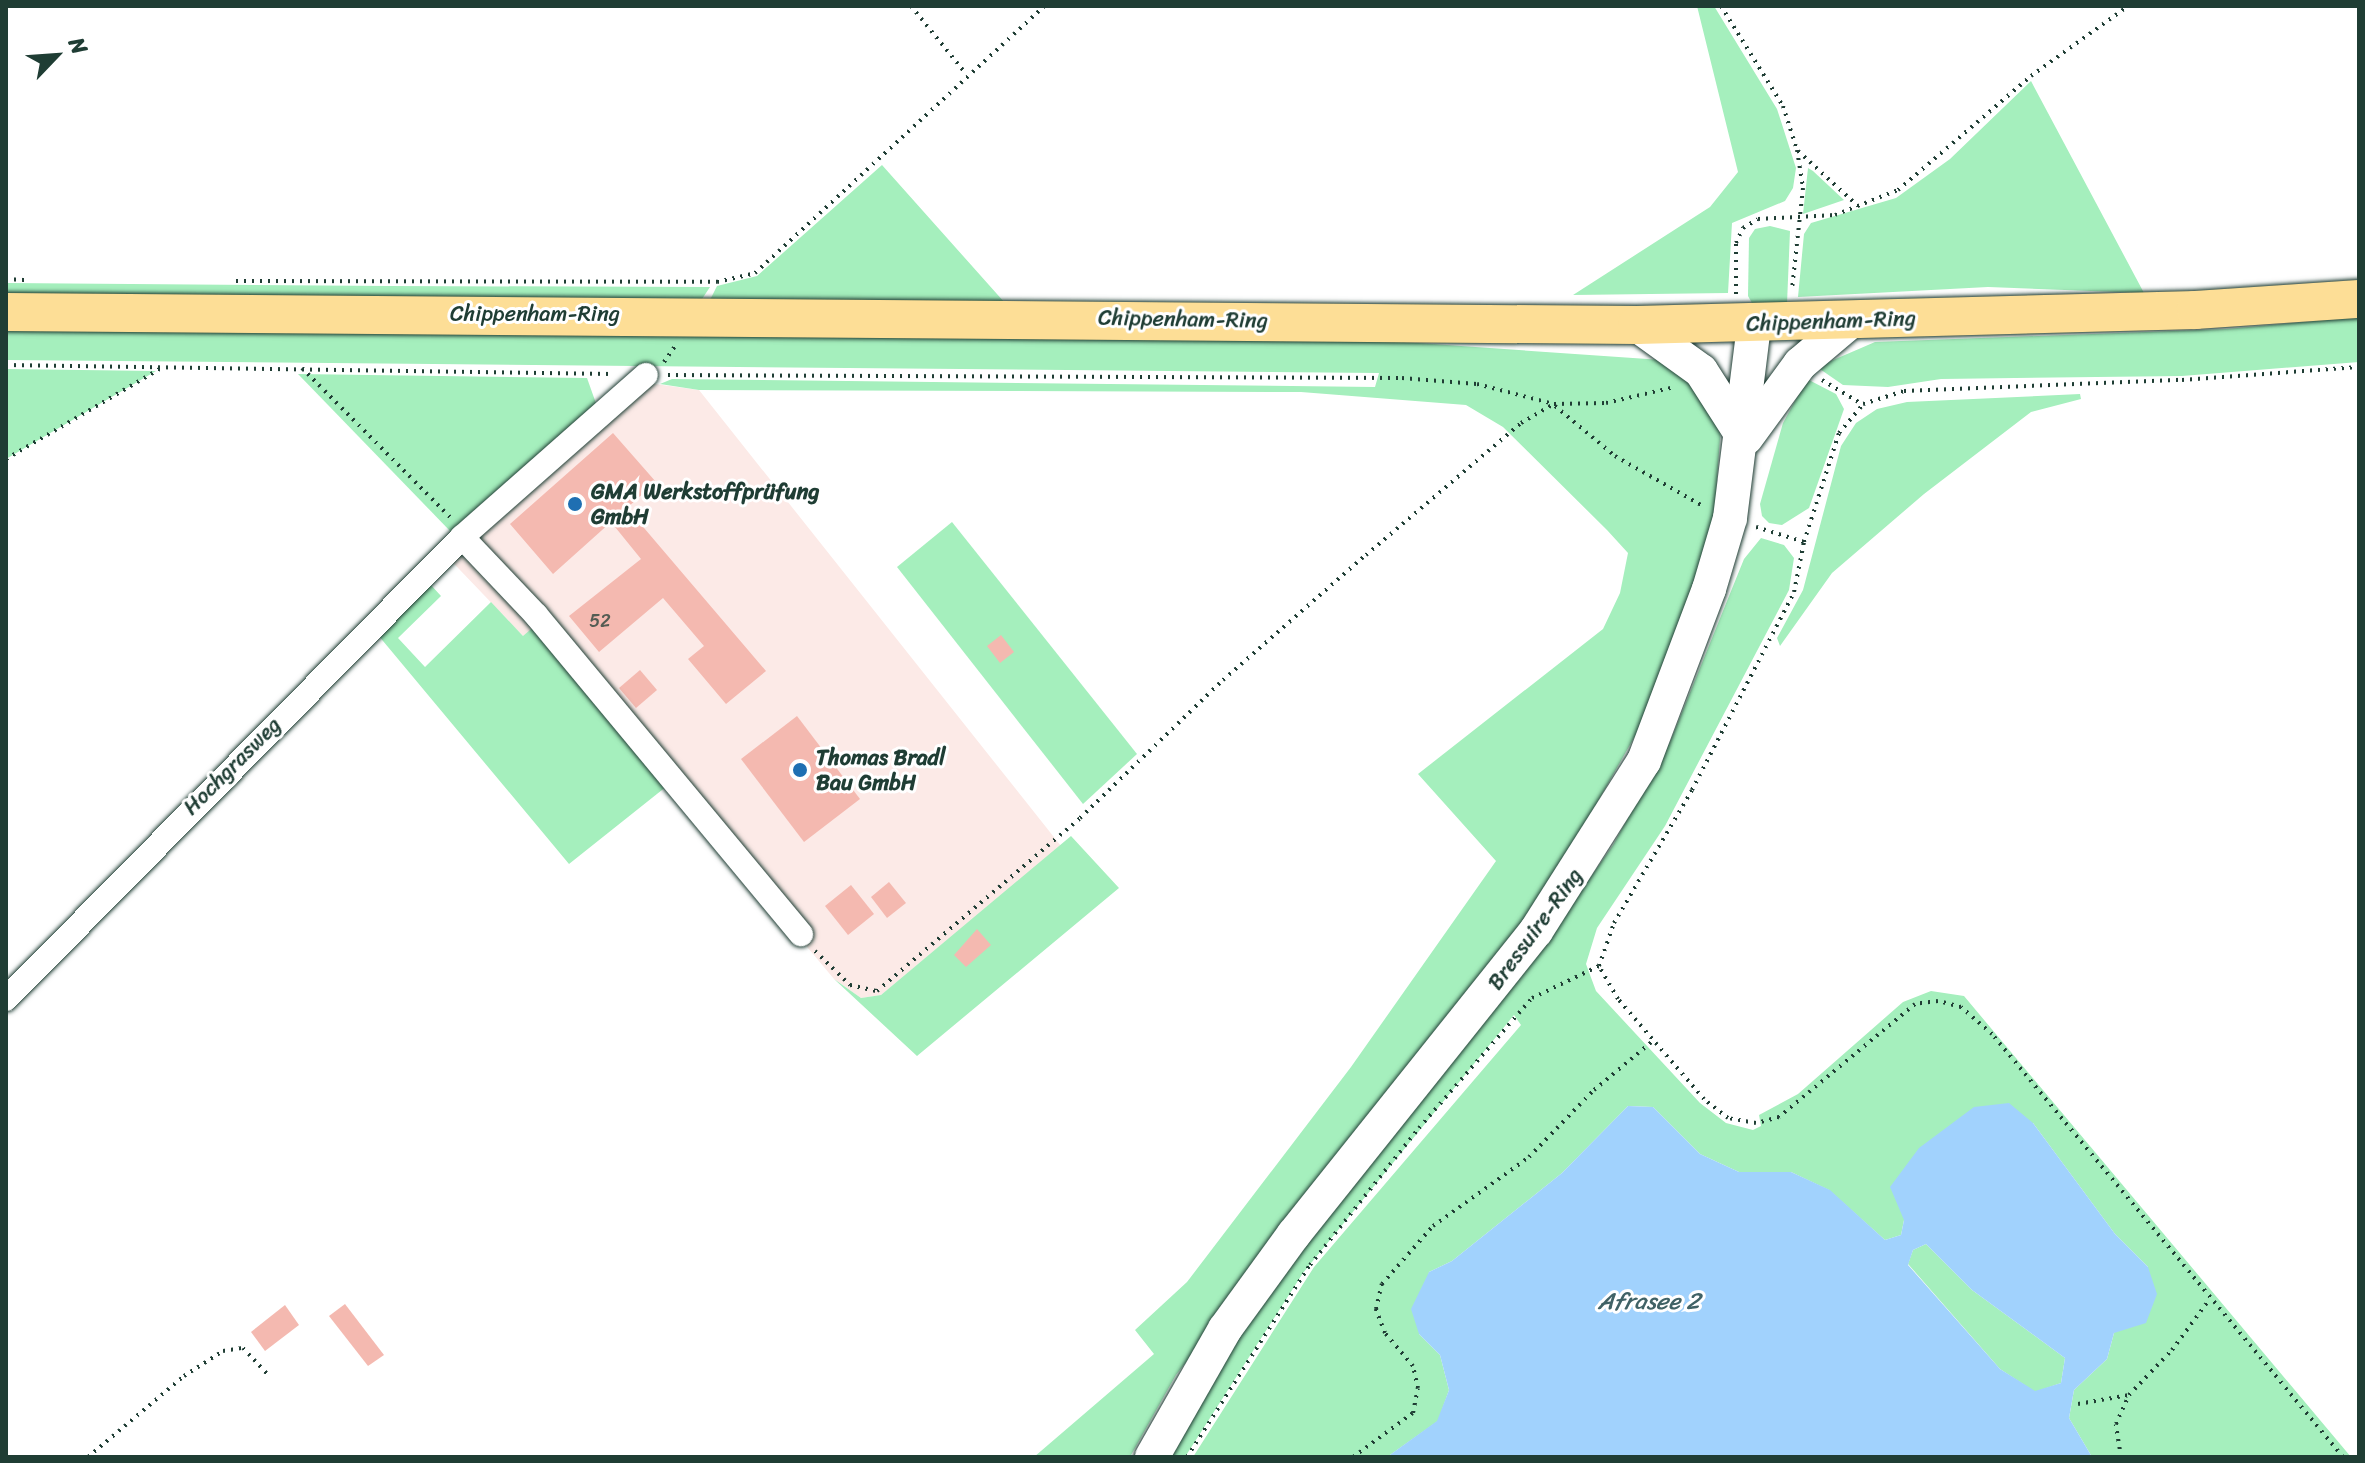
<!DOCTYPE html>
<meta charset="utf-8">
<style>
body{margin:0}
#map{position:relative;width:2365px;height:1463px;overflow:hidden;background:#fff;font-family:Sriracha,sans-serif}
div>[style]{position:absolute}
.built>*{inset:0;background:#fceae7}
.green>*{inset:0;background:#a5efbd}
.water>*{inset:0;background:#a1d2fd}
.building>*{inset:0;background:#f4b9b0}
.path>*{height:4px;margin-top:-2px;transform-origin:0;background:repeating-linear-gradient(90deg,#1f3d34 0 2px,transparent 0 8px)}
.roads{filter:drop-shadow(0 0 2px #1f3d34) drop-shadow(0 0 2px #1f3d34)}
.street>*{height:24px;margin:-12px;padding:0 12px;transform-origin:12px;border-radius:12px;background:#fff}
.secondary>*{height:34px;margin:-17px;padding:0 17px;transform-origin:17px;border-radius:17px;background:#fff}
.primary>*{height:38px;margin:-19px;padding:0 19px;transform-origin:19px;border-radius:19px;background:#fdde96}
.dots>*{width:22px;height:22px;translate:-50% -50%;box-sizing:border-box;border:4px solid #fff;border-radius:50%}
span{translate:-50% -50%;white-space:nowrap;text-align:center;line-height:1.15;-webkit-text-stroke:6px #fff;paint-order:stroke}
.number-label{font-size:18px;color:#545c53}
.number-label span{-webkit-text-stroke-width:0}
.street-label{font-size:22px;color:#1f3d34}
.poi-label{font-size:22px;color:#1f3d34;font-weight:700}
.left{translate:0 -50%;text-align:left}
.water-label{font-size:24px;color:#406266;font-style:italic}
.frame{position:absolute;inset:0;border:8px solid #1f3d34;pointer-events:none}
.north{position:absolute;left:16px;top:16px;width:80px;height:80px;-webkit-text-stroke:6px #fff;paint-order:stroke;rotate:65deg;font-size:22px;font-weight:700;line-height:32px;text-align:center;color:#1f3d34}
.north::after{content:'';display:block;margin:auto;width:28px;height:36px;background:#1f3d34;clip-path:polygon(50% 0,100% 100%,50% 72%,0 100%)}
</style>
<div id="map">
<div class="built">
<i style="clip-path:polygon(648px 383px,699px 390px,1061px 846px,881px 995px,861px 998px,834px 979px,536px 624px,524px 637px,437px 546px)"></i>
</div>
<div class="green">
<i style="clip-path:polygon(1697px 6px,1714px 6px,1777px 109px,1796px 168px,1793px 188px,1785px 201px,1732px 223px,1728px 293px,1573px 295px,1710px 207px,1738px 172px)"></i>
<i style="clip-path:polygon(2031px 81px,2144px 293px,1988px 287px,1798px 297px,1804px 234px,1811px 223px,1896px 198px,1950px 159px)"></i>
<i style="clip-path:polygon(882px 165px,1005px 303px,708px 304px,717px 286px,757px 276px)"></i>
<i style="clip-path:polygon(1808px 168px,1813px 171px,1844px 200px,1803px 214px)"></i>
<i style="clip-path:polygon(1770px 226px,1790px 231px,1787px 304px,1752px 303px,1748px 296px,1749px 238px,1755px 229px)"></i>
<i style="clip-path:polygon(6px 283px,388px 286px,710px 287px,700px 302px,6px 299px)"></i>
<i style="clip-path:polygon(2359px 317px,2359px 362px,2182px 376px,1941px 379px,1888px 387px,1843px 385px,1817px 367px,1875px 342px,2226px 329px)"></i>
<i style="clip-path:polygon(6px 328px,1389px 341px,1662px 360px,1678px 369px,1721px 426px,1712px 546px,1668px 678px,1535px 912px,1176px 1375px,1130px 1457px,1034px 1457px,1154px 1354px,1135px 1330px,1187px 1282px,1351px 1067px,1496px 861px,1418px 774px,1603px 629px,1620px 593px,1628px 553px,1607px 530px,1503px 427px,1466px 405px,1301px 392px,699px 390px,660px 384px,672px 379px,1375px 387px,1379px 373px,6px 360px)"></i>
<i style="clip-path:polygon(6px 369px,156px 371px,6px 459px)"></i>
<i style="clip-path:polygon(298px 374px,587px 378px,598px 409px,452px 533px)"></i>
<i style="clip-path:polygon(1807px 379px,1836px 394px,1844px 409px,1809px 508px,1782px 525px,1769px 523px,1762px 516px,1760px 504px,1783px 423px)"></i>
<i style="clip-path:polygon(2080px 394px,2081px 399px,2031px 412px,1924px 494px,1832px 573px,1780px 646px,1777px 638px,1803px 590px,1841px 446px,1856px 423px,1877px 409px,1907px 402px)"></i>
<i style="clip-path:polygon(952px 522px,1137px 754px,1083px 804px,897px 567px)"></i>
<i style="clip-path:polygon(1761px 538px,1784px 545px,1794px 558px,1789px 590px,1665px 826px,1597px 928px,1586px 964px,1596px 991px,1700px 1103px,1726px 1123px,1753px 1130px,1761px 1126px,1759px 1115px,1798px 1094px,1903px 1002px,1931px 991px,1964px 996px,2351px 1457px,2092px 1457px,2069px 1418px,2074px 1390px,2107px 1359px,2114px 1333px,2148px 1267px,2115px 1234px,2033px 1123px,1904px 1220px,1901px 1235px,1885px 1240px,1829px 1190px,1791px 1172px,1739px 1172px,1700px 1154px,1653px 1107px,1628px 1106px,1562px 1173px,1452px 1261px,1429px 1272px,1419px 1334px,1440px 1355px,1449px 1390px,1438px 1421px,1387px 1457px,1193px 1457px,1314px 1267px,1521px 1025px,1514px 1015px,1303px 1273px,1185px 1457px,1167px 1457px,1252px 1316px,1317px 1224px,1538px 953px,1613px 845px,1670px 742px,1744px 559px)"></i>
<i style="clip-path:polygon(430px 584px,441px 596px,398px 638px,425px 667px,491px 602px,523px 636px,537px 624px,667px 786px,569px 864px,378px 635px)"></i>
<i style="clip-path:polygon(1071px 836px,1119px 888px,917px 1056px,834px 979px,861px 998px,881px 995px)"></i>
<i style="clip-path:polygon(1926px 1244px,1972px 1290px,2065px 1358px,2061px 1383px,2035px 1392px,2000px 1369px,1908px 1264px,1913px 1250px)"></i>
</div>
<div class="water">
<i style="clip-path:polygon(evenodd,2009px 1103px,2033px 1123px,2115px 1234px,2148px 1267px,2157px 1294px,2146px 1323px,2114px 1333px,2107px 1359px,2074px 1390px,2069px 1418px,2092px 1457px,1387px 1457px,1437px 1421px,1449px 1390px,1440px 1355px,1419px 1334px,1411px 1309px,1429px 1272px,1452px 1261px,1562px 1173px,1628px 1106px,1653px 1107px,1700px 1154px,1739px 1172px,1791px 1172px,1830px 1190px,1885px 1240px,1901px 1235px,1904px 1220px,1890px 1187px,1919px 1148px,1974px 1107px,2009px 1103px,1926px 1244px,1972px 1290px,2065px 1358px,2061px 1383px,2035px 1391px,2000px 1369px,1908px 1265px,1913px 1250px,1926px 1244px)"></i>
</div>
<div class="building">
<i style="clip-path:polygon(613px 433px,656px 482px,627px 508px,766px 671px,726px 704px,688px 659px,704px 646px,663px 598px,599px 652px,569px 616px,641px 559px,611px 522px,553px 574px,510px 524px)"></i>
<i style="clip-path:polygon(1001px 635px,1014px 652px,1000px 663px,987px 646px)"></i>
<i style="clip-path:polygon(640px 670px,657px 690px,636px 708px,619px 688px)"></i>
<i style="clip-path:polygon(797px 716px,860px 799px,804px 842px,741px 759px)"></i>
<i style="clip-path:polygon(889px 882px,906px 903px,887px 918px,871px 897px)"></i>
<i style="clip-path:polygon(851px 885px,874px 914px,848px 935px,825px 906px)"></i>
<i style="clip-path:polygon(977px 929px,991px 945px,966px 967px,954px 955px)"></i>
<i style="clip-path:polygon(345px 1304px,384px 1355px,368px 1366px,329px 1316px)"></i>
<i style="clip-path:polygon(285px 1305px,299px 1325px,265px 1351px,251px 1332px)"></i>
</div>
<div class="path">
<i style="left:911px;top:6px;width:87px;rotate:51deg"></i>
<i style="left:1721px;top:6px;width:118px;rotate:58.2deg"></i>
<i style="left:1783px;top:106px;width:46px;rotate:72.3deg"></i>
<i style="left:1797px;top:150px;width:38px;rotate:81deg"></i>
<i style="left:1803px;top:188px;width:103px;rotate:96.2deg"></i>
<i style="left:1798px;top:151px;width:81px;rotate:42.5deg"></i>
<i style="left:6px;top:279px;width:22px;rotate:3deg"></i>
<i style="left:236px;top:281px;width:481px;rotate:0.1deg"></i>
<i style="left:717px;top:282px;width:39px;rotate:-13deg"></i>
<i style="left:755px;top:273px;width:393px;rotate:-42.7deg"></i>
<i style="left:1736px;top:294px;width:51px;rotate:-90deg"></i>
<i style="left:1736px;top:243px;width:17px;rotate:-65deg"></i>
<i style="left:1743px;top:228px;width:17px;rotate:-31deg"></i>
<i style="left:1758px;top:219px;width:77px;rotate:-3deg"></i>
<i style="left:1835px;top:215px;width:68px;rotate:-21.6deg"></i>
<i style="left:1898px;top:190px;width:175px;rotate:-40.6deg"></i>
<i style="left:2031px;top:76px;width:120px;rotate:-35.8deg"></i>
<i style="left:664px;top:362px;width:19px;rotate:-55deg"></i>
<i style="left:6px;top:365px;width:606px;rotate:0.85deg"></i>
<i style="left:302px;top:368px;width:211px;rotate:45.2deg"></i>
<i style="left:668px;top:375px;width:734px;rotate:0.23deg"></i>
<i style="left:1402px;top:378px;width:75px;rotate:4.6deg"></i>
<i style="left:1477px;top:384px;width:80px;rotate:14.6deg"></i>
<i style="left:1554px;top:404px;width:52px;rotate:-1.1deg"></i>
<i style="left:1606px;top:403px;width:71px;rotate:-13.1deg"></i>
<i style="left:1822px;top:380px;width:47px;rotate:31deg"></i>
<i style="left:1555px;top:406px;width:78px;rotate:39.8deg"></i>
<i style="left:1615px;top:456px;width:101px;rotate:29.6deg"></i>
<i style="left:6px;top:459px;width:182px;rotate:-30.4deg"></i>
<i style="left:1756px;top:527px;width:50px;rotate:17.4deg"></i>
<i style="left:815px;top:951px;width:49px;rotate:44.2deg"></i>
<i style="left:850px;top:985px;width:28px;rotate:13deg"></i>
<i style="left:877px;top:991px;width:267px;rotate:-40.4deg"></i>
<i style="left:1080px;top:818px;width:199px;rotate:-44deg"></i>
<i style="left:1223px;top:680px;width:190px;rotate:-41.2deg"></i>
<i style="left:1366px;top:555px;width:204px;rotate:-40.4deg"></i>
<i style="left:1521px;top:423px;width:36px;rotate:-30deg"></i>
<i style="left:2078px;top:1404px;width:52px;rotate:-10deg"></i>
<i style="left:88px;top:1457px;width:126px;rotate:-40.2deg"></i>
<i style="left:184px;top:1376px;width:46px;rotate:-32.7deg"></i>
<i style="left:223px;top:1351px;width:20px;rotate:-9deg"></i>
<i style="left:243px;top:1348px;width:35px;rotate:47deg"></i>
<i style="left:1187px;top:1457px;width:228px;rotate:-57.4deg"></i>
<i style="left:1310px;top:1265px;width:175px;rotate:-51.5deg"></i>
<i style="left:1419px;top:1128px;width:172px;rotate:-49deg"></i>
<i style="left:1532px;top:998px;width:74px;rotate:-25.5deg"></i>
<i style="left:1353px;top:1457px;width:74px;rotate:-36.3deg"></i>
<i style="left:1413px;top:1413px;width:25px;rotate:-79deg"></i>
<i style="left:1418px;top:1388px;width:23px;rotate:-103deg"></i>
<i style="left:1413px;top:1366px;width:43px;rotate:-130.3deg"></i>
<i style="left:1385px;top:1333px;width:26px;rotate:-111deg"></i>
<i style="left:1376px;top:1309px;width:26px;rotate:-77deg"></i>
<i style="left:1382px;top:1284px;width:77px;rotate:-48.7deg"></i>
<i style="left:1433px;top:1226px;width:118px;rotate:-35.7deg"></i>
<i style="left:1529px;top:1157px;width:93px;rotate:-45.9deg"></i>
<i style="left:1594px;top:1090px;width:78px;rotate:-39.8deg"></i>
<i style="left:2121px;top:1457px;width:33px;rotate:-99deg"></i>
<i style="left:2116px;top:1424px;width:32px;rotate:-66deg"></i>
<i style="left:2129px;top:1395px;width:62px;rotate:-46.3deg"></i>
<i style="left:2172px;top:1350px;width:62px;rotate:-53.5deg"></i>
<i style="left:2343px;top:1457px;width:550px;rotate:-129.69deg"></i>
<i style="left:1992px;top:1034px;width:41px;rotate:-138.9deg"></i>
<i style="left:1961px;top:1007px;width:24px;rotate:-165deg"></i>
<i style="left:1938px;top:1001px;width:23px;rotate:173deg"></i>
<i style="left:1915px;top:1004px;width:177px;rotate:140.3deg"></i>
<i style="left:1779px;top:1117px;width:24px;rotate:165deg"></i>
<i style="left:1756px;top:1123px;width:28px;rotate:-170deg"></i>
<i style="left:1728px;top:1118px;width:31px;rotate:-142deg"></i>
<i style="left:1704px;top:1099px;width:132px;rotate:-130.7deg"></i>
<i style="left:1618px;top:999px;width:38px;rotate:-120deg"></i>
<i style="left:1599px;top:966px;width:46px;rotate:-70.8deg"></i>
<i style="left:1614px;top:923px;width:154px;rotate:-59.6deg"></i>
<i style="left:1692px;top:790px;width:223px;rotate:-62.7deg"></i>
<i style="left:1794px;top:592px;width:51px;rotate:-78.7deg"></i>
<i style="left:1804px;top:542px;width:114px;rotate:-72.2deg"></i>
<i style="left:1839px;top:433px;width:38px;rotate:-50deg"></i>
<i style="left:1863px;top:404px;width:43px;rotate:-17.6deg"></i>
<i style="left:1904px;top:391px;width:278px;rotate:-2.3deg"></i>
<i style="left:2182px;top:380px;width:177px;rotate:-4.2deg"></i>
</div>
<div class="roads">
<div class="street">
<i style="left:462px;top:537px;width:108px;rotate:46.5deg"></i>
<i style="left:536px;top:615px;width:415px;rotate:50.3deg"></i>
<i style="left:6px;top:999px;width:649px;rotate:-45.37deg"></i>
<i style="left:462px;top:537px;width:245px;rotate:-41.4deg"></i>
</div>
<div class="secondary">
<i style="left:1637px;top:325px;width:79px;rotate:35.7deg"></i>
<i style="left:1701px;top:371px;width:76px;rotate:57.4deg"></i>
<i style="left:1746px;top:438px;width:92px;rotate:-53.9deg"></i>
<i style="left:1800px;top:364px;width:67px;rotate:-40.1deg"></i>
<i style="left:1152px;top:1457px;width:147px;rotate:-60.3deg"></i>
<i style="left:1225px;top:1329px;width:117px;rotate:-54deg"></i>
<i style="left:1294px;top:1234px;width:388px;rotate:-51.4deg"></i>
<i style="left:1536px;top:931px;width:201px;rotate:-57.6deg"></i>
<i style="left:1644px;top:761px;width:184px;rotate:-69.3deg"></i>
<i style="left:1709px;top:589px;width:74px;rotate:-73.5deg"></i>
<i style="left:1730px;top:518px;width:195px;rotate:-82.9deg"></i>
</div>
<div class="primary">
<i style="left:6px;top:312px;width:1631px;rotate:0.46deg"></i>
<i style="left:1637px;top:325px;width:559px;rotate:-1.54deg"></i>
<i style="left:2196px;top:310px;width:163px;rotate:-3.9deg"></i>
</div>
</div>
<div class="dots">
<i style="left:575px;top:504px;background:#1f6fb2"></i>
<i style="left:800px;top:770px;background:#1f6fb2"></i>
</div>
<div class="number-label">
<span style="left:600px;top:621px">52</span>
</div>
<div class="street-label">
<span style="left:535px;top:314px">Chippenham-Ring</span>
<span style="left:1183px;top:319px;rotate:1deg">Chippenham-Ring</span>
<span style="left:1831px;top:321px;rotate:-2deg">Chippenham-Ring</span>
<span style="left:232px;top:766px;rotate:-45deg">Hochgrasweg</span>
<span style="left:1535px;top:929px;rotate:-54deg">Bressuire-Ring</span>
</div>
<div class="poi-label">
<span class="left" style="left:591px;top:504px">GMA Werkstoffprüfung<br>GmbH</span>
<span class="left" style="left:816px;top:770px">Thomas Bradl<br>Bau GmbH</span>
</div>
<div class="water-label">
<span style="left:1649px;top:1302px">Afrasee 2</span>
</div>
<div class="frame"></div>
<div class="north">N</div>
</div>
